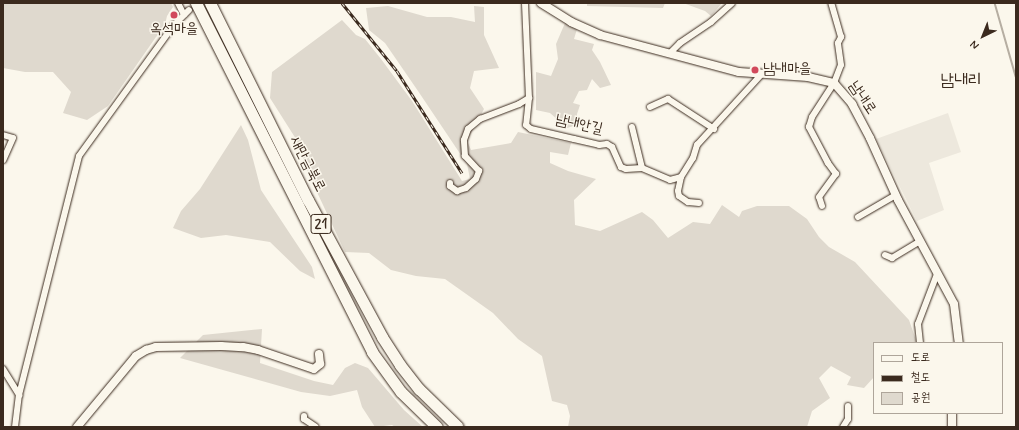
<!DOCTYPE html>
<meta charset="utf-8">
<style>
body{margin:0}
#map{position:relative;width:1019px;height:430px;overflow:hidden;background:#fbf7ec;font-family:Mynerve,"Poor Story",sans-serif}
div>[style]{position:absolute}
.built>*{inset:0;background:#ede8dd}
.green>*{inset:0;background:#dfd9ce}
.stream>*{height:1.5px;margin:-0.75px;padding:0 0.75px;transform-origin:0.75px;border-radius:0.75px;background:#b6aea2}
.roads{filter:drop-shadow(0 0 1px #3b2a1e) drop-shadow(0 0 1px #3b2a1e)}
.minor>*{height:6px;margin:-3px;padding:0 3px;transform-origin:3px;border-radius:3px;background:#fbf7ec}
.tertiary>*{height:8px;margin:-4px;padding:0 4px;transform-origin:4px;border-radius:4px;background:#fbf7ec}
.trunk>*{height:11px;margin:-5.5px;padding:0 5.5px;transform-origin:5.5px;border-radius:5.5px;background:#fbf7ec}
.rail>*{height:3px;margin-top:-1.5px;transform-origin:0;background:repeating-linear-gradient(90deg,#fbf7ec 0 4.5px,#3b2a1e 0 9px);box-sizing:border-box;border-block:1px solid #3b2a1e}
.dots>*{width:11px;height:11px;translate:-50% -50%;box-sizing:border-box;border:2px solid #fbf7ec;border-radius:50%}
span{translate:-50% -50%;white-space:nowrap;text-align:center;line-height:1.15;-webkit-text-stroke:3px #fbf7ec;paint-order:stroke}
.shield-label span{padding:1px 3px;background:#fbf7ec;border:1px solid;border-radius:3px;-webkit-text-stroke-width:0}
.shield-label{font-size:14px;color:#3b2a1e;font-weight:700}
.poi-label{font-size:15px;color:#3b2a1e}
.left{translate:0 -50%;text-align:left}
.street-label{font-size:15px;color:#3b2a1e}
.quarter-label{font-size:17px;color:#3b2a1e}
.frame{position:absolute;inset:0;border:4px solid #3b2a1e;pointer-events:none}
.legend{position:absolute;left:873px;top:342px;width:130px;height:72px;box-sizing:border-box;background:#fbf7ec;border:1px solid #aea59a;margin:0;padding:5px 7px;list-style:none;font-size:12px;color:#3b2a1e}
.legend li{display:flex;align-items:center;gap:8px;height:20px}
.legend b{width:20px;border:1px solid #aea59a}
.north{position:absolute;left:963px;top:16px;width:40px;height:40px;-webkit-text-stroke:3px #fbf7ec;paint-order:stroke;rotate:223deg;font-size:11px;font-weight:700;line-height:16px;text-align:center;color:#3b2a1e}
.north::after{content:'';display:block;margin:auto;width:14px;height:18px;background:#3b2a1e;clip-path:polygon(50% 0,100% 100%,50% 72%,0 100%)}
</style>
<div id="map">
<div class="built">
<i style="clip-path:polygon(948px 113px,961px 152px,929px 163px,944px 210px,917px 221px,876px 139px)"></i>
</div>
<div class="green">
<i style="clip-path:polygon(3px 3px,171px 3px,173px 7px,167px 16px,164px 29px,156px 37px,108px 106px,87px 120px,63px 113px,71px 92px,53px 72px,25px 72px,3px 68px)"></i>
<i style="clip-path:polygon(587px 3px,665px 3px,663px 8px,587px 6px)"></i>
<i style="clip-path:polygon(683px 3px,722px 3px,711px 16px,705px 11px)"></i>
<i style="clip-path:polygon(388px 6px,427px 17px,451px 17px,475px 22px,474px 6px,484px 7px,484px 35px,499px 68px,474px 71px,470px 88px,484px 109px,467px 141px,471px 150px,511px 143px,518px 132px,571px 143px,568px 155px,550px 152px,550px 163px,568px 171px,596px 179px,574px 200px,575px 225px,600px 231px,642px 212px,653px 220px,668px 238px,693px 222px,710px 224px,722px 205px,739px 217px,742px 211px,757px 206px,789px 206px,807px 219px,819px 237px,829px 247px,855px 262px,909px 320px,917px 343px,874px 343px,874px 377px,864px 388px,847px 385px,851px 377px,831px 366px,819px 378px,830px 398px,812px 411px,807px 427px,568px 427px,570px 416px,567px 405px,552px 401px,542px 356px,518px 339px,493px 313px,445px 279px,416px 276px,391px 270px,369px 253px,345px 252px,309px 175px,296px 139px,270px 98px,272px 72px,342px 20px,356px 35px,365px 39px,381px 59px,412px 101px,462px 181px,470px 179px,467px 164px,418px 91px,385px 43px,369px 30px,366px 8px)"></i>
<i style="clip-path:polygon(565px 23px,577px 29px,574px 39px,594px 44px,592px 50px,600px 62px,611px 85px,600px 88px,592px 79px,587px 90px,579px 91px,573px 103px,580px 105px,577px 114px,577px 125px,567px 128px,550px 113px,536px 110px,536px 72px,551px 76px,558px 59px,556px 44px)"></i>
<i style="clip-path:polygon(241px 125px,248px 140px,261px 190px,312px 267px,315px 279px,300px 271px,270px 242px,226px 235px,201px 238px,173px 228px,181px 211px,200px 189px)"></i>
<i style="clip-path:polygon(262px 329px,260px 363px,314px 381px,333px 385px,345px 368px,355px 363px,368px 368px,404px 410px,423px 427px,395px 427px,392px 425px,375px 427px,362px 407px,357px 390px,330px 396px,301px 392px,180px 358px,203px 335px)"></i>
</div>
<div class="stream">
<i style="left:995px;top:3px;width:76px;rotate:74deg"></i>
</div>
<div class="roads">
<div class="minor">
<i style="left:178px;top:3px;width:13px;rotate:63deg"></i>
<i style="left:525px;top:3px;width:95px;rotate:87.6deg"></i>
<i style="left:529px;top:98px;width:27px;rotate:96deg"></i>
<i style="left:526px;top:125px;width:6px;rotate:39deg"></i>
<i style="left:531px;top:129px;width:44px;rotate:13.1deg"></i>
<i style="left:574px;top:139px;width:26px;rotate:13deg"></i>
<i style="left:599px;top:145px;width:8px;rotate:-7deg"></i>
<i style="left:607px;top:144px;width:6px;rotate:31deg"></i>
<i style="left:612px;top:147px;width:22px;rotate:66deg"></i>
<i style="left:621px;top:167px;width:5px;rotate:22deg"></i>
<i style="left:626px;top:169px;width:16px;rotate:-4deg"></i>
<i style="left:642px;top:168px;width:30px;rotate:23deg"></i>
<i style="left:670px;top:180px;width:11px;rotate:-15deg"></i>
<i style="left:681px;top:177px;width:22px;rotate:-58deg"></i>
<i style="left:693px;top:158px;width:14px;rotate:-73deg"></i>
<i style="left:697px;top:145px;width:95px;rotate:-47.6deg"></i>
<i style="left:670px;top:53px;width:14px;rotate:-45deg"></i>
<i style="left:680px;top:43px;width:37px;rotate:-34deg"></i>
<i style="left:711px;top:22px;width:28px;rotate:-42deg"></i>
<i style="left:650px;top:107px;width:20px;rotate:-24deg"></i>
<i style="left:668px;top:99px;width:55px;rotate:33.1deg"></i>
<i style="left:632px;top:127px;width:42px;rotate:76.3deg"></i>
<i style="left:3px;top:135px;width:10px;rotate:17deg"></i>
<i style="left:13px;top:138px;width:24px;rotate:114deg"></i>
<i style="left:681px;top:177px;width:14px;rotate:102deg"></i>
<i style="left:678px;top:191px;width:5px;rotate:79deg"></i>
<i style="left:679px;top:196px;width:11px;rotate:34deg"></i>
<i style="left:688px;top:202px;width:11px;rotate:5deg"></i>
<i style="left:450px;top:183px;width:3px;rotate:90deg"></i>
<i style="left:450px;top:186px;width:9px;rotate:36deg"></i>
<i style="left:457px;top:191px;width:9px;rotate:-18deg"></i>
<i style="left:466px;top:188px;width:13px;rotate:-42deg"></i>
<i style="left:476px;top:179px;width:9px;rotate:-69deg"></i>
<i style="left:479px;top:171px;width:21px;rotate:-133deg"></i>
<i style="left:465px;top:156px;width:16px;rotate:-94deg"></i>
<i style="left:464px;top:140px;width:12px;rotate:-70deg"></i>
<i style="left:468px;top:129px;width:16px;rotate:-40deg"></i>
<i style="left:480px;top:119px;width:42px;rotate:-21deg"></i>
<i style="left:519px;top:104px;width:12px;rotate:-31deg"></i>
<i style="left:822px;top:206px;width:9px;rotate:-108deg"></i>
<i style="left:819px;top:197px;width:29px;rotate:-54deg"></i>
<i style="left:836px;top:174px;width:14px;rotate:-126deg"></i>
<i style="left:828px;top:163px;width:41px;rotate:-117.8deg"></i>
<i style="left:809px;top:127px;width:10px;rotate:-73deg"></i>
<i style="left:812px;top:117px;width:40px;rotate:-57.1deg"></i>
<i style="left:834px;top:83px;width:19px;rotate:-69deg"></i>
<i style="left:841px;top:65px;width:22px;rotate:-98deg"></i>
<i style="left:838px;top:43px;width:7px;rotate:-63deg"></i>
<i style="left:841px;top:37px;width:35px;rotate:-106deg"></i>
<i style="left:858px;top:217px;width:44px;rotate:-30.1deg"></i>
<i style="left:885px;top:255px;width:8px;rotate:23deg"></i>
<i style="left:892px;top:258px;width:33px;rotate:-31deg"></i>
<i style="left:920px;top:343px;width:19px;rotate:-96deg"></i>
<i style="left:918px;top:324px;width:53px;rotate:-69.2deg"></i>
<i style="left:3px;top:369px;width:31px;rotate:58deg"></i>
<i style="left:304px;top:416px;width:3px;rotate:90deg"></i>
<i style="left:304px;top:419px;width:14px;rotate:34deg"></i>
<i style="left:15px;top:427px;width:32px;rotate:-83deg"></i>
<i style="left:19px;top:395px;width:246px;rotate:-75.9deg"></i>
<i style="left:79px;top:156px;width:162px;rotate:-54.1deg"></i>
<i style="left:174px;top:25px;width:21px;rotate:-45deg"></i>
<i style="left:843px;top:427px;width:9px;rotate:-58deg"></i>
<i style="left:848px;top:419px;width:13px;rotate:-90deg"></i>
</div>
<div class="tertiary">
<i style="left:541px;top:3px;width:36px;rotate:32deg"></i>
<i style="left:571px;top:22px;width:32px;rotate:24deg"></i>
<i style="left:600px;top:35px;width:144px;rotate:14.9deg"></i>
<i style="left:739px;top:72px;width:69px;rotate:4.1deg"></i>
<i style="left:808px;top:77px;width:27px;rotate:13deg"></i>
<i style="left:834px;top:83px;width:28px;rotate:49deg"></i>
<i style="left:852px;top:104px;width:38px;rotate:62deg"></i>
<i style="left:870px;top:138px;width:68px;rotate:65.7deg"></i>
<i style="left:898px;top:200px;width:118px;rotate:61.7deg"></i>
<i style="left:954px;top:304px;width:39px;rotate:83deg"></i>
<i style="left:952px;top:413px;width:14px;rotate:90deg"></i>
<i style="left:77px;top:427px;width:92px;rotate:-50.3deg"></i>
<i style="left:136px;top:356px;width:12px;rotate:-31deg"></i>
<i style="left:146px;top:350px;width:10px;rotate:-17deg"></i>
<i style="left:156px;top:347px;width:65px;rotate:-0.9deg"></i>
<i style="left:221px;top:346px;width:22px;rotate:3deg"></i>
<i style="left:243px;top:347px;width:15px;rotate:11deg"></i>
<i style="left:258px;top:350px;width:59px;rotate:18.7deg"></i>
<i style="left:314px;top:369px;width:8px;rotate:-40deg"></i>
<i style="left:320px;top:364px;width:10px;rotate:-96deg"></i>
</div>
<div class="trunk">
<i style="left:196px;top:3px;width:391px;rotate:63.2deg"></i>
<i style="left:372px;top:352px;width:49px;rotate:54.1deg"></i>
<i style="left:401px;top:392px;width:50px;rotate:44.2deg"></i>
<i style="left:210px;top:3px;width:220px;rotate:63.6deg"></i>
<i style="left:308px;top:200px;width:156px;rotate:61.6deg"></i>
<i style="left:382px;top:337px;width:33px;rotate:57deg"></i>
<i style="left:400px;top:365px;width:31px;rotate:52deg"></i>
<i style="left:419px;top:389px;width:54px;rotate:44.3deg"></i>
</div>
</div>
<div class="rail">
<i style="left:342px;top:3px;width:87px;rotate:51deg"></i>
<i style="left:397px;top:71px;width:121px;rotate:57.5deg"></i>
</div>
<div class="dots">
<i style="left:174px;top:15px;background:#d1495b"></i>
<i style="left:755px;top:70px;background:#d1495b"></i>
</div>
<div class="shield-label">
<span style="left:321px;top:224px">21</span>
</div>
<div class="poi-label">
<span style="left:174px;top:30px">옥석마을</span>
<span class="left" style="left:763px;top:70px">남내마을</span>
</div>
<div class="street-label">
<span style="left:862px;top:98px;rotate:56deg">남내로</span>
<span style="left:579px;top:125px;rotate:12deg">남내안길</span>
<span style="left:307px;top:164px;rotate:63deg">새만금북로</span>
</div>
<div class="quarter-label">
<span style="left:961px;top:81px">남내리</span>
</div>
<div class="frame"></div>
<ul class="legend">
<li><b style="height:5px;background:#fbf7ec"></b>도로</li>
<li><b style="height:5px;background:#3b2a1e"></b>철도</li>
<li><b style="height:11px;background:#dfd9ce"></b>공원</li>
</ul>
<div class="north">N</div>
</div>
